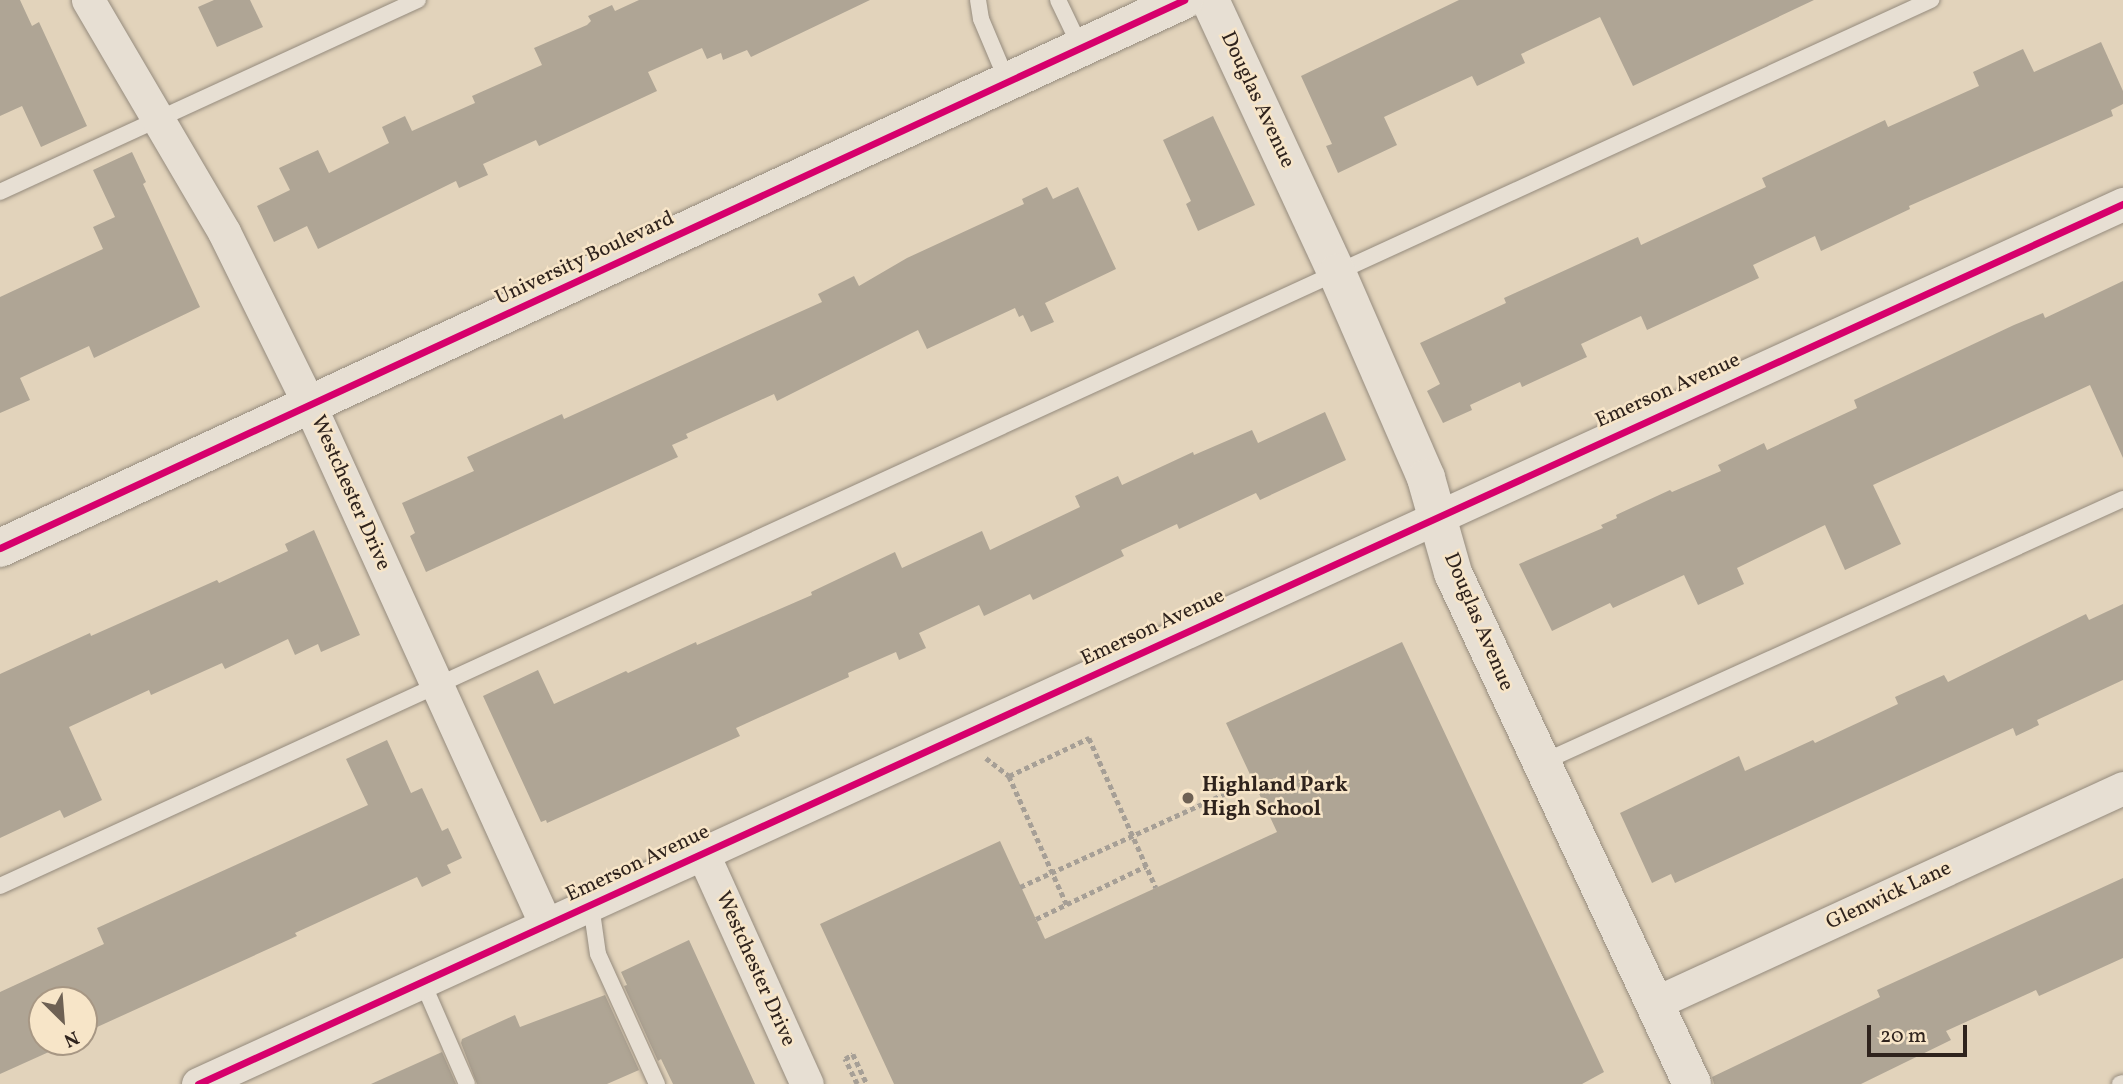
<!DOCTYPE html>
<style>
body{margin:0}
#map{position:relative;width:2123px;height:1084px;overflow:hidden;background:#e2d3bb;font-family:Vollkorn,serif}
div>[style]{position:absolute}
.building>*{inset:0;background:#afa595}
.path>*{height:4.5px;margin-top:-2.25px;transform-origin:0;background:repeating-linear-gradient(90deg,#a69f96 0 5px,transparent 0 8.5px)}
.roads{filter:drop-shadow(0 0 2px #958b7d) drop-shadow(0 0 2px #958b7d)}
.lane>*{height:16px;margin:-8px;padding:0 8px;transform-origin:8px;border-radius:8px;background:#e7dfd3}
.street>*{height:33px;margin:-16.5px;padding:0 16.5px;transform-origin:16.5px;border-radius:16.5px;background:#e7dfd3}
.secondary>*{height:38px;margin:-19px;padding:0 19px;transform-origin:19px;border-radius:19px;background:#e7dfd3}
.cycleway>*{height:7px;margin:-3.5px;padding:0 3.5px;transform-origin:3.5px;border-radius:3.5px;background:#d6006c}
.dots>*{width:19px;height:19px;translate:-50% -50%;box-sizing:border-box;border:4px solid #f7e5c8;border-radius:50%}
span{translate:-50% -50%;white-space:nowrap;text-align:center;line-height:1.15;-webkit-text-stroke:5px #f7e5c8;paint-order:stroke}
.street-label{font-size:21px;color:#2f231d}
.poi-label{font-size:21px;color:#2f231d;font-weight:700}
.left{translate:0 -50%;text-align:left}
.north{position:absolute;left:28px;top:986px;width:70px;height:70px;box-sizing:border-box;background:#f7e5c8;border:2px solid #a79784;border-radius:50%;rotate:155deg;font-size:19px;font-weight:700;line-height:28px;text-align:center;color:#2f231d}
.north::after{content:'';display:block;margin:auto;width:24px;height:32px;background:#6e6154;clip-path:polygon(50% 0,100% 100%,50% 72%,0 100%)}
.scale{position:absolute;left:1867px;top:1025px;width:100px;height:32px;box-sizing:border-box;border:4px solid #2f231d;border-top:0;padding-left:9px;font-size:21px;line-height:24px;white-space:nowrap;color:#2f231d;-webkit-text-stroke:5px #f7e5c8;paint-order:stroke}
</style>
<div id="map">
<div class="building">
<i style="clip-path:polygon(0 0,20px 0,32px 26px,39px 22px,87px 126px,41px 147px,22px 106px,0 116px)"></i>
<i style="clip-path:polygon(214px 0,250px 0,263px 27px,217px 47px,198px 7px)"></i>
<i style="clip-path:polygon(639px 0,870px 0,751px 57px,747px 50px,723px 60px,721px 53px,707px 59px,702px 48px,648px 72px,657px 91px,539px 146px,536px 140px,483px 164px,488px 175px,459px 188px,456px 181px,318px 249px,307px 226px,274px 242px,257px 206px,290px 190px,279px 168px,318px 150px,329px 173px,389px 143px,382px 127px,405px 116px,412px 131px,475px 103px,472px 96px,542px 65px,534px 48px,587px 25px,591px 21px,588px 16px,612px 5px,615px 11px)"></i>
<i style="clip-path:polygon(1459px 0,1814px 0,1633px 86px,1600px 17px,1521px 54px,1525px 63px,1477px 86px,1472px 76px,1384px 117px,1397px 145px,1338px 173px,1326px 146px,1332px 144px,1301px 76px)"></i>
<i style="clip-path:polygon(2101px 42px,2123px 91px,2123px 104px,2111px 110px,2113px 116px,1909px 206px,1910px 209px,1821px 251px,1815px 236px,1753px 265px,1759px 278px,1647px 330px,1641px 316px,1581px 344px,1587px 357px,1522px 387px,1520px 382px,1470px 405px,1472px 410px,1443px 423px,1427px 391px,1440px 384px,1420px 343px,1506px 303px,1504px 298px,1638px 237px,1641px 245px,1766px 187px,1762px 178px,1885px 120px,1888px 127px,1979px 86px,1973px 72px,2023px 49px,2034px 72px)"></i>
<i style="clip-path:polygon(1213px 116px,1255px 205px,1198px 231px,1186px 204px,1191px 201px,1163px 140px)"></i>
<i style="clip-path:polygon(132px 152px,146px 182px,143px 184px,200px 307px,94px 358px,89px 346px,20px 378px,30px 400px,0 413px,0 297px,103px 249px,93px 227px,115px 217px,93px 170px)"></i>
<i style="clip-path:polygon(1047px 187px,1053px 199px,1078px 187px,1116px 269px,1045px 303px,1054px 322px,1031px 332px,1023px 315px,1019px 317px,1015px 308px,927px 349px,918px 330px,777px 401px,774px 394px,686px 434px,688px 438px,672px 445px,678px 457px,426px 572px,410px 536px,415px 533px,402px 503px,474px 471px,467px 457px,562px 414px,564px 419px,773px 324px,822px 302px,818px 294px,854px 276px,859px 286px,907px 258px,1024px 204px,1022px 199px)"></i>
<i style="clip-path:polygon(2123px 281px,2123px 458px,2090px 385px,1873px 485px,1901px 544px,1845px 570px,1825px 525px,1737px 568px,1744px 584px,1698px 605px,1684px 575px,1613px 608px,1610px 603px,1552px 631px,1519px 564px,1603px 528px,1601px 525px,1617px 518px,1616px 515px,1670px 490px,1672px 492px,1721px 471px,1718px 465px,1764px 443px,1767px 450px,1857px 408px,1854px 400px,2014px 325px,2043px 313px,2045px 318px)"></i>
<i style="clip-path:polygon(1325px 412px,1346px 460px,1260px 500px,1256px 493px,1179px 529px,1177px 524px,1121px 550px,1124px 556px,1033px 600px,1030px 594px,984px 616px,979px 605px,919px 633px,926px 648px,899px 660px,896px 652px,848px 673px,849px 677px,736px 728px,740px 736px,547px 823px,546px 820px,541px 822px,483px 696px,538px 670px,554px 704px,626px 671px,628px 673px,696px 642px,697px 645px,812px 595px,811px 592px,895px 552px,902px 568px,982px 531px,990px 550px,1080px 507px,1075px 496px,1118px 476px,1122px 485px,1193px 452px,1194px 455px,1252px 430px,1258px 443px)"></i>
<i style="clip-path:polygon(314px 530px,360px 635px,321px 652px,318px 644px,295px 655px,288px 639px,225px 669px,222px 663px,151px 695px,149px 690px,69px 727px,102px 800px,64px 818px,60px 810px,0 838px,0 674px,90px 633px,91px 636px,217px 580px,219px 583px,288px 551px,285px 544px)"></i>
<i style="clip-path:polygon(2123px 604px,2123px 680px,2037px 720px,2039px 725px,2016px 736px,2013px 728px,1675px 883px,1671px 874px,1652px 883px,1620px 813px,1739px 756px,1745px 771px,1813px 740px,1815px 743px,1898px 704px,1895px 697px,1944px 675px,1948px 682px,2086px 614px,2089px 620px)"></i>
<i style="clip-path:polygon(1402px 642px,1604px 1072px,1582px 1084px,894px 1084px,820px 924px,1000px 841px,1045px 939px,1277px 832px,1226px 723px)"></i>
<i style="clip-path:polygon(387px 740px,411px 793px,422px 788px,442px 831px,448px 828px,462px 858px,447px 865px,451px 873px,422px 887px,417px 877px,295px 933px,297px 936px,84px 1033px,84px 1000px,42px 1000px,42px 1042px,71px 1042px,0 1074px,0 992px,104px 944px,97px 928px,368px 805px,346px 759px)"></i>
<i style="clip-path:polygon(2123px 878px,2123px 958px,2039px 996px,2036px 990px,1946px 1031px,1951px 1040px,1861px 1084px,1714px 1084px,1712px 1077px,1880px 997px,1877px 990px)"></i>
<i style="clip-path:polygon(689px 940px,755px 1084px,673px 1084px,661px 1059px,658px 1061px,624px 986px,627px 985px,621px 972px)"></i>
<i style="clip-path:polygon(605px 995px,639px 1070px,607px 1084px,477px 1084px,461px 1043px,462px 1039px,515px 1015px,520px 1027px)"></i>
<i style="clip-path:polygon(442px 1052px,456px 1084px,371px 1084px)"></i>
</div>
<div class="path">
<i style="left:986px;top:758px;width:29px;rotate:38deg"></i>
<i style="left:1009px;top:776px;width:141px;rotate:65.8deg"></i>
<i style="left:1009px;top:776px;width:89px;rotate:-25.4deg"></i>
<i style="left:1089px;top:738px;width:164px;rotate:65.9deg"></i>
<i style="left:1020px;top:887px;width:256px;rotate:-24.5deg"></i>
<i style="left:1036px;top:919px;width:122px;rotate:-25.7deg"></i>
<i style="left:857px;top:1084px;width:28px;rotate:-116deg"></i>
<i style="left:845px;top:1059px;width:9px;rotate:-32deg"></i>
<i style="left:853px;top:1054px;width:33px;rotate:65deg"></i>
</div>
<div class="roads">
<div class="lane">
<i style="left:978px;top:0;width:19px;rotate:81deg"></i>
<i style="left:981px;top:19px;width:69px;rotate:67.1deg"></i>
<i style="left:1058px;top:0;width:53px;rotate:64.4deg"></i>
<i style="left:0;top:192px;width:460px;rotate:-24.7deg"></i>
<i style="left:1541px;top:763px;width:639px;rotate:-24.4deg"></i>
<i style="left:0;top:886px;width:2125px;rotate:-24.65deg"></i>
<i style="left:591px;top:905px;width:49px;rotate:81.9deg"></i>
<i style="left:598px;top:954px;width:143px;rotate:65.6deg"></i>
<i style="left:422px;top:981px;width:112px;rotate:66.4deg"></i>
<i style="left:2120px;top:1084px;width:3px;rotate:-18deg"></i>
</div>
<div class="street">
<i style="left:88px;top:0;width:269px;rotate:59.6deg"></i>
<i style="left:224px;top:232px;width:194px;rotate:63.7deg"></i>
<i style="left:310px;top:406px;width:570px;rotate:65.55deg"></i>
<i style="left:703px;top:854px;width:252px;rotate:65.7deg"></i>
<i style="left:1655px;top:1003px;width:515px;rotate:-24.67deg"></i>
<i style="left:198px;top:1084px;width:2117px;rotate:-24.57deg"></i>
</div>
<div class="secondary">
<i style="left:1210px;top:0;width:301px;rotate:65.1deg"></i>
<i style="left:1337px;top:273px;width:223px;rotate:66.5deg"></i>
<i style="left:1426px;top:478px;width:99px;rotate:74.1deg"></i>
<i style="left:1453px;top:573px;width:564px;rotate:64.93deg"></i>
<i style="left:0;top:548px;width:1305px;rotate:-24.84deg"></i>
</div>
</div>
<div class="cycleway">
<i style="left:0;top:548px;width:1305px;rotate:-24.84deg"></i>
<i style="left:198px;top:1084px;width:2117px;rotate:-24.57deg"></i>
</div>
<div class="dots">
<i style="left:1188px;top:798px;background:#6e6154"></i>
</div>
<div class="street-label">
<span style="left:1257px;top:100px;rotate:65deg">Douglas Avenue</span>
<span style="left:585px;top:259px;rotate:-25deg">University Boulevard</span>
<span style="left:1668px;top:391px;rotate:-24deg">Emerson Avenue</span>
<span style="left:350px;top:493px;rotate:66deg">Westchester Drive</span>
<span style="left:1478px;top:622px;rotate:67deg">Douglas Avenue</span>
<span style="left:1153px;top:628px;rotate:-25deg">Emerson Avenue</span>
<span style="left:638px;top:864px;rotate:-25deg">Emerson Avenue</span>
<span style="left:1889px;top:896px;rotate:-25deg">Glenwick Lane</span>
<span style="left:755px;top:969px;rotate:66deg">Westchester Drive</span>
</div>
<div class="poi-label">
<span class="left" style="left:1202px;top:798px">Highland Park<br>High School</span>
</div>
<div class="north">N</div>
<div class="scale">20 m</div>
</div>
